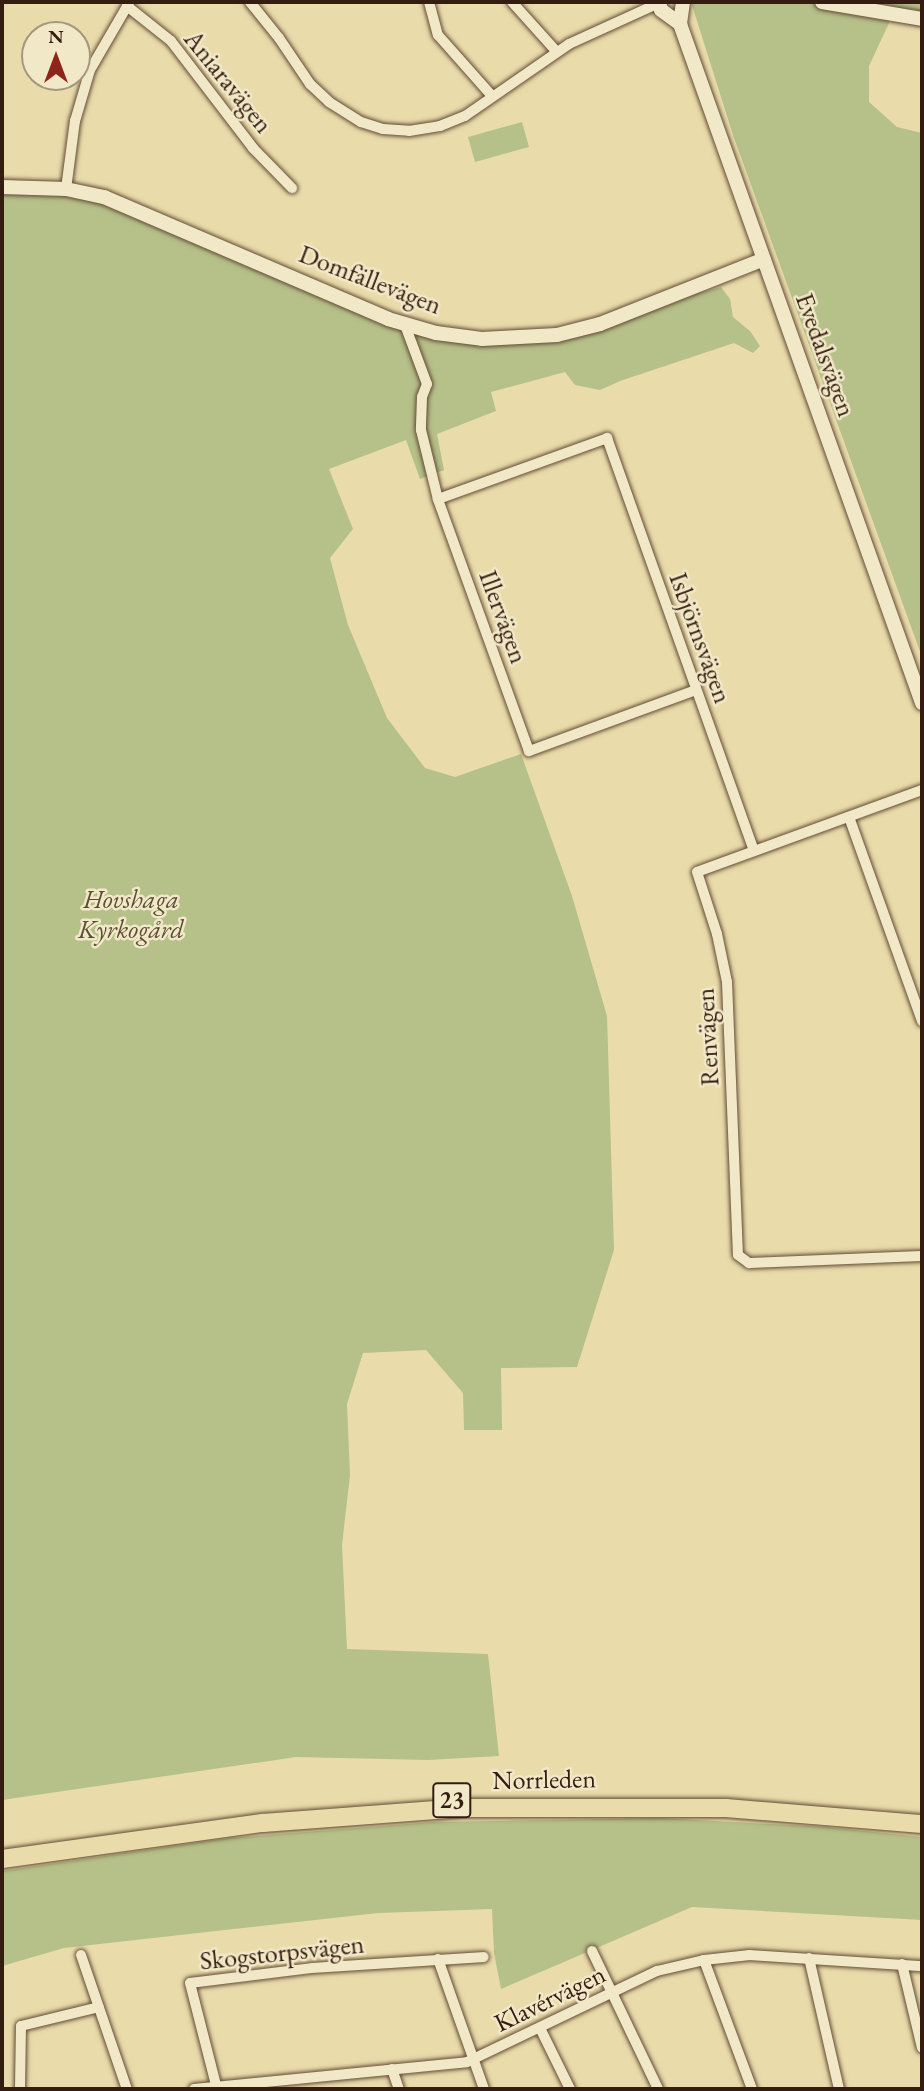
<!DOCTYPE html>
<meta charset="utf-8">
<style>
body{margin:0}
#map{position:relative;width:924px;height:2091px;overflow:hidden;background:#eadbaa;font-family:"EB Garamond",serif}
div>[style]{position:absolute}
.green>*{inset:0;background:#b6c089}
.roads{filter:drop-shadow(0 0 2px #624c36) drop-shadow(0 0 2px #624c36)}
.street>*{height:10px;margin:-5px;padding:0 5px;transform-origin:5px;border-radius:5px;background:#f1e8c8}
.secondary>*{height:14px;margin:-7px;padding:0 7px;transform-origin:7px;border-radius:7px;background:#f1e8c8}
.highway>*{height:18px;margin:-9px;padding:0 9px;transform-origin:9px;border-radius:9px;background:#eadbaa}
span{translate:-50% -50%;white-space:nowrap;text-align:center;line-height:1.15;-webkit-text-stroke:5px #f1e8c8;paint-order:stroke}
.shield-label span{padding:2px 5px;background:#f1e8c8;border:2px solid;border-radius:5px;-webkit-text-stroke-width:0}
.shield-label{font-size:24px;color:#341d10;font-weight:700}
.street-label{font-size:26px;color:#341d10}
.park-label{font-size:26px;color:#5b4e34;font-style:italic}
.frame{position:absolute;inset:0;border:4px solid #341d10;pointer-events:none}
.north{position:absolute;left:21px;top:21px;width:70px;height:70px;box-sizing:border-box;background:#f1e8c8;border:2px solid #a5977e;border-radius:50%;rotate:0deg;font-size:19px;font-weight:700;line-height:28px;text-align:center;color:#341d10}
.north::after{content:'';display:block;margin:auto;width:24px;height:32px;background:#8f2418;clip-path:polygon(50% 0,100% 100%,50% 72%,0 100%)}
</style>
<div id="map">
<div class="green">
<i style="clip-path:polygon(691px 2px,922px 2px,922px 27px,890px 21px,869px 66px,869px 102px,897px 127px,922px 133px,922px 657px,733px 135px)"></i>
<i style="clip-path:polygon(522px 122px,529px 147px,475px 162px,468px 137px)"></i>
<i style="clip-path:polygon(2px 192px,58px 193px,111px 205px,385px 324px,510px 344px,721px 287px,730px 299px,733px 317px,750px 331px,760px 346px,753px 353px,734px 343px,620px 381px,600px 390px,575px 385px,565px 372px,491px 392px,496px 411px,437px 434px,444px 470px,420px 479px,406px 440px,329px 469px,353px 529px,330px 558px,348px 625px,387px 718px,425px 768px,455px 777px,521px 754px,572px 896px,607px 1016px,614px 1250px,577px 1367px,501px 1368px,502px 1430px,464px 1430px,463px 1393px,426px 1350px,363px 1353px,347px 1404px,350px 1475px,342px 1545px,347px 1649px,488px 1654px,499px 1756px,428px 1760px,296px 1757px,2px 1800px)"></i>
<i style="clip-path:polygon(660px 1818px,826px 1827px,922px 1837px,922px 1920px,692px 1907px,501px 1989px,494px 1953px,492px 1909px,378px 1913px,64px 1948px,2px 1966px,2px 1871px,229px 1838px,434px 1822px)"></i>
</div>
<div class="roads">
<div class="street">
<i style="left:250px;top:2px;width:46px;rotate:51.1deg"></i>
<i style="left:279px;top:38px;width:55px;rotate:56deg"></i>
<i style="left:310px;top:84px;width:26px;rotate:43deg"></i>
<i style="left:329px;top:102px;width:38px;rotate:32deg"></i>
<i style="left:361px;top:122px;width:23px;rotate:18deg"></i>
<i style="left:383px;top:129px;width:26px;rotate:4deg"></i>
<i style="left:409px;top:131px;width:31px;rotate:-9deg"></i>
<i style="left:440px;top:126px;width:27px;rotate:-22deg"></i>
<i style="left:465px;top:116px;width:126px;rotate:-34.7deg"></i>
<i style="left:569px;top:44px;width:99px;rotate:-24.5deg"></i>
<i style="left:429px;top:2px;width:34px;rotate:75deg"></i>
<i style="left:438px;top:35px;width:81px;rotate:48.5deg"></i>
<i style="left:512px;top:2px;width:67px;rotate:48deg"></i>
<i style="left:127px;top:6px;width:56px;rotate:38.5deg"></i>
<i style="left:171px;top:41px;width:135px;rotate:52.5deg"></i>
<i style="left:253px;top:148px;width:56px;rotate:45.7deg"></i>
<i style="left:66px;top:189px;width:69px;rotate:-82.5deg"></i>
<i style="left:75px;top:121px;width:53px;rotate:-73.6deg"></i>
<i style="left:90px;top:70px;width:78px;rotate:-59.8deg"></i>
<i style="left:405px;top:325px;width:63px;rotate:69.6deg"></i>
<i style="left:427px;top:384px;width:14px;rotate:111deg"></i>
<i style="left:422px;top:397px;width:33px;rotate:92deg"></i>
<i style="left:421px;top:430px;width:71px;rotate:76.2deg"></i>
<i style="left:696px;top:690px;width:178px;rotate:159.9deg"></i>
<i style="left:529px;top:751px;width:268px;rotate:-109.9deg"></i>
<i style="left:438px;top:499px;width:180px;rotate:-19.8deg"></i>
<i style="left:607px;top:438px;width:438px;rotate:70.4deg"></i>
<i style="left:922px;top:790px;width:239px;rotate:160deg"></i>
<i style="left:697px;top:872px;width:65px;rotate:72.1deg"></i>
<i style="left:717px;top:934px;width:49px;rotate:78.2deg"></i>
<i style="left:727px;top:982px;width:273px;rotate:87.7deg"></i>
<i style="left:738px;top:1255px;width:14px;rotate:36deg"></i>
<i style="left:749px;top:1263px;width:173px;rotate:-2.3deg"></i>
<i style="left:849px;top:817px;width:217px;rotate:70.3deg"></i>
<i style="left:592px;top:1951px;width:153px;rotate:64.4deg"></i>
<i style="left:81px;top:1955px;width:142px;rotate:71.1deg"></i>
<i style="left:809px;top:1958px;width:134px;rotate:77.1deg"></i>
<i style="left:438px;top:1959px;width:138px;rotate:70.5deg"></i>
<i style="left:704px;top:1960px;width:138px;rotate:69.6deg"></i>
<i style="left:902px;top:1964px;width:86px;rotate:76.6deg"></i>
<i style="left:540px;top:2028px;width:68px;rotate:63.8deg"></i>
<i style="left:392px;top:2069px;width:21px;rotate:71deg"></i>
<i style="left:20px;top:2089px;width:63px;rotate:-89.1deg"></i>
<i style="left:21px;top:2026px;width:80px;rotate:-13.7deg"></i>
<i style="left:194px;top:2089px;width:274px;rotate:-5.6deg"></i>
<i style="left:467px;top:2062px;width:211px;rotate:-25.6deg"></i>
<i style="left:657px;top:1971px;width:48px;rotate:-13.2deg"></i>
<i style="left:704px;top:1960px;width:46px;rotate:-6.2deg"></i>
<i style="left:750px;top:1955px;width:172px;rotate:3.7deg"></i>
<i style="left:217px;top:2089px;width:109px;rotate:-104.3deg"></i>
<i style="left:190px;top:1983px;width:124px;rotate:-7deg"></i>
<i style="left:313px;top:1968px;width:171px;rotate:-3.7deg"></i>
</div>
<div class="secondary">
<i style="left:659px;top:2px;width:8px;rotate:76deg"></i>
<i style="left:661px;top:10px;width:24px;rotate:36deg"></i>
<i style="left:683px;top:2px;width:22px;rotate:98deg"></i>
<i style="left:680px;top:24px;width:721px;rotate:70.38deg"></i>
<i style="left:822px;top:2px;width:101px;rotate:9.6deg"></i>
<i style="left:2px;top:187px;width:64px;rotate:1.8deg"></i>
<i style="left:66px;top:189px;width:39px;rotate:12deg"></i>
<i style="left:104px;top:197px;width:309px;rotate:23.2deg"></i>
<i style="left:388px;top:319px;width:50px;rotate:16.3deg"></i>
<i style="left:436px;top:333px;width:46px;rotate:7.4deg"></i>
<i style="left:482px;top:339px;width:75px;rotate:-3.1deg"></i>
<i style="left:557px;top:335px;width:44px;rotate:-14.3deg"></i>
<i style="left:600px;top:324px;width:176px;rotate:-21.6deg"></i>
</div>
<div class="highway">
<i style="left:2px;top:1859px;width:263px;rotate:-7.9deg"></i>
<i style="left:263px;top:1823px;width:200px;rotate:-4.3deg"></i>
<i style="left:462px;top:1808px;width:264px"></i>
<i style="left:726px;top:1808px;width:197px;rotate:4.7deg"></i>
</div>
</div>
<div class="shield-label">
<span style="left:452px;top:1800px">23</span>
</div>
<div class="street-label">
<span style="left:228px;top:82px;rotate:51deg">Aniaravägen</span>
<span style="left:370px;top:280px;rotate:21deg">Domfällevägen</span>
<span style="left:825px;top:355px;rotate:70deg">Evedalsvägen</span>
<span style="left:503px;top:617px;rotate:70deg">Illervägen</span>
<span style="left:700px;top:638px;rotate:70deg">Isbjörnsvägen</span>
<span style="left:708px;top:1037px;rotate:-93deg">Renvägen</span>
<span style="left:544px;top:1780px;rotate:-1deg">Norrleden</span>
<span style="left:282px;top:1953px;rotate:-6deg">Skogstorpsvägen</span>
<span style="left:550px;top:1999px;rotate:-26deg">Klavérvägen</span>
</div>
<div class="park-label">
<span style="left:131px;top:915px">Hovshaga<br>Kyrkogård</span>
</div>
<div class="frame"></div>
<div class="north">N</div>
</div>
